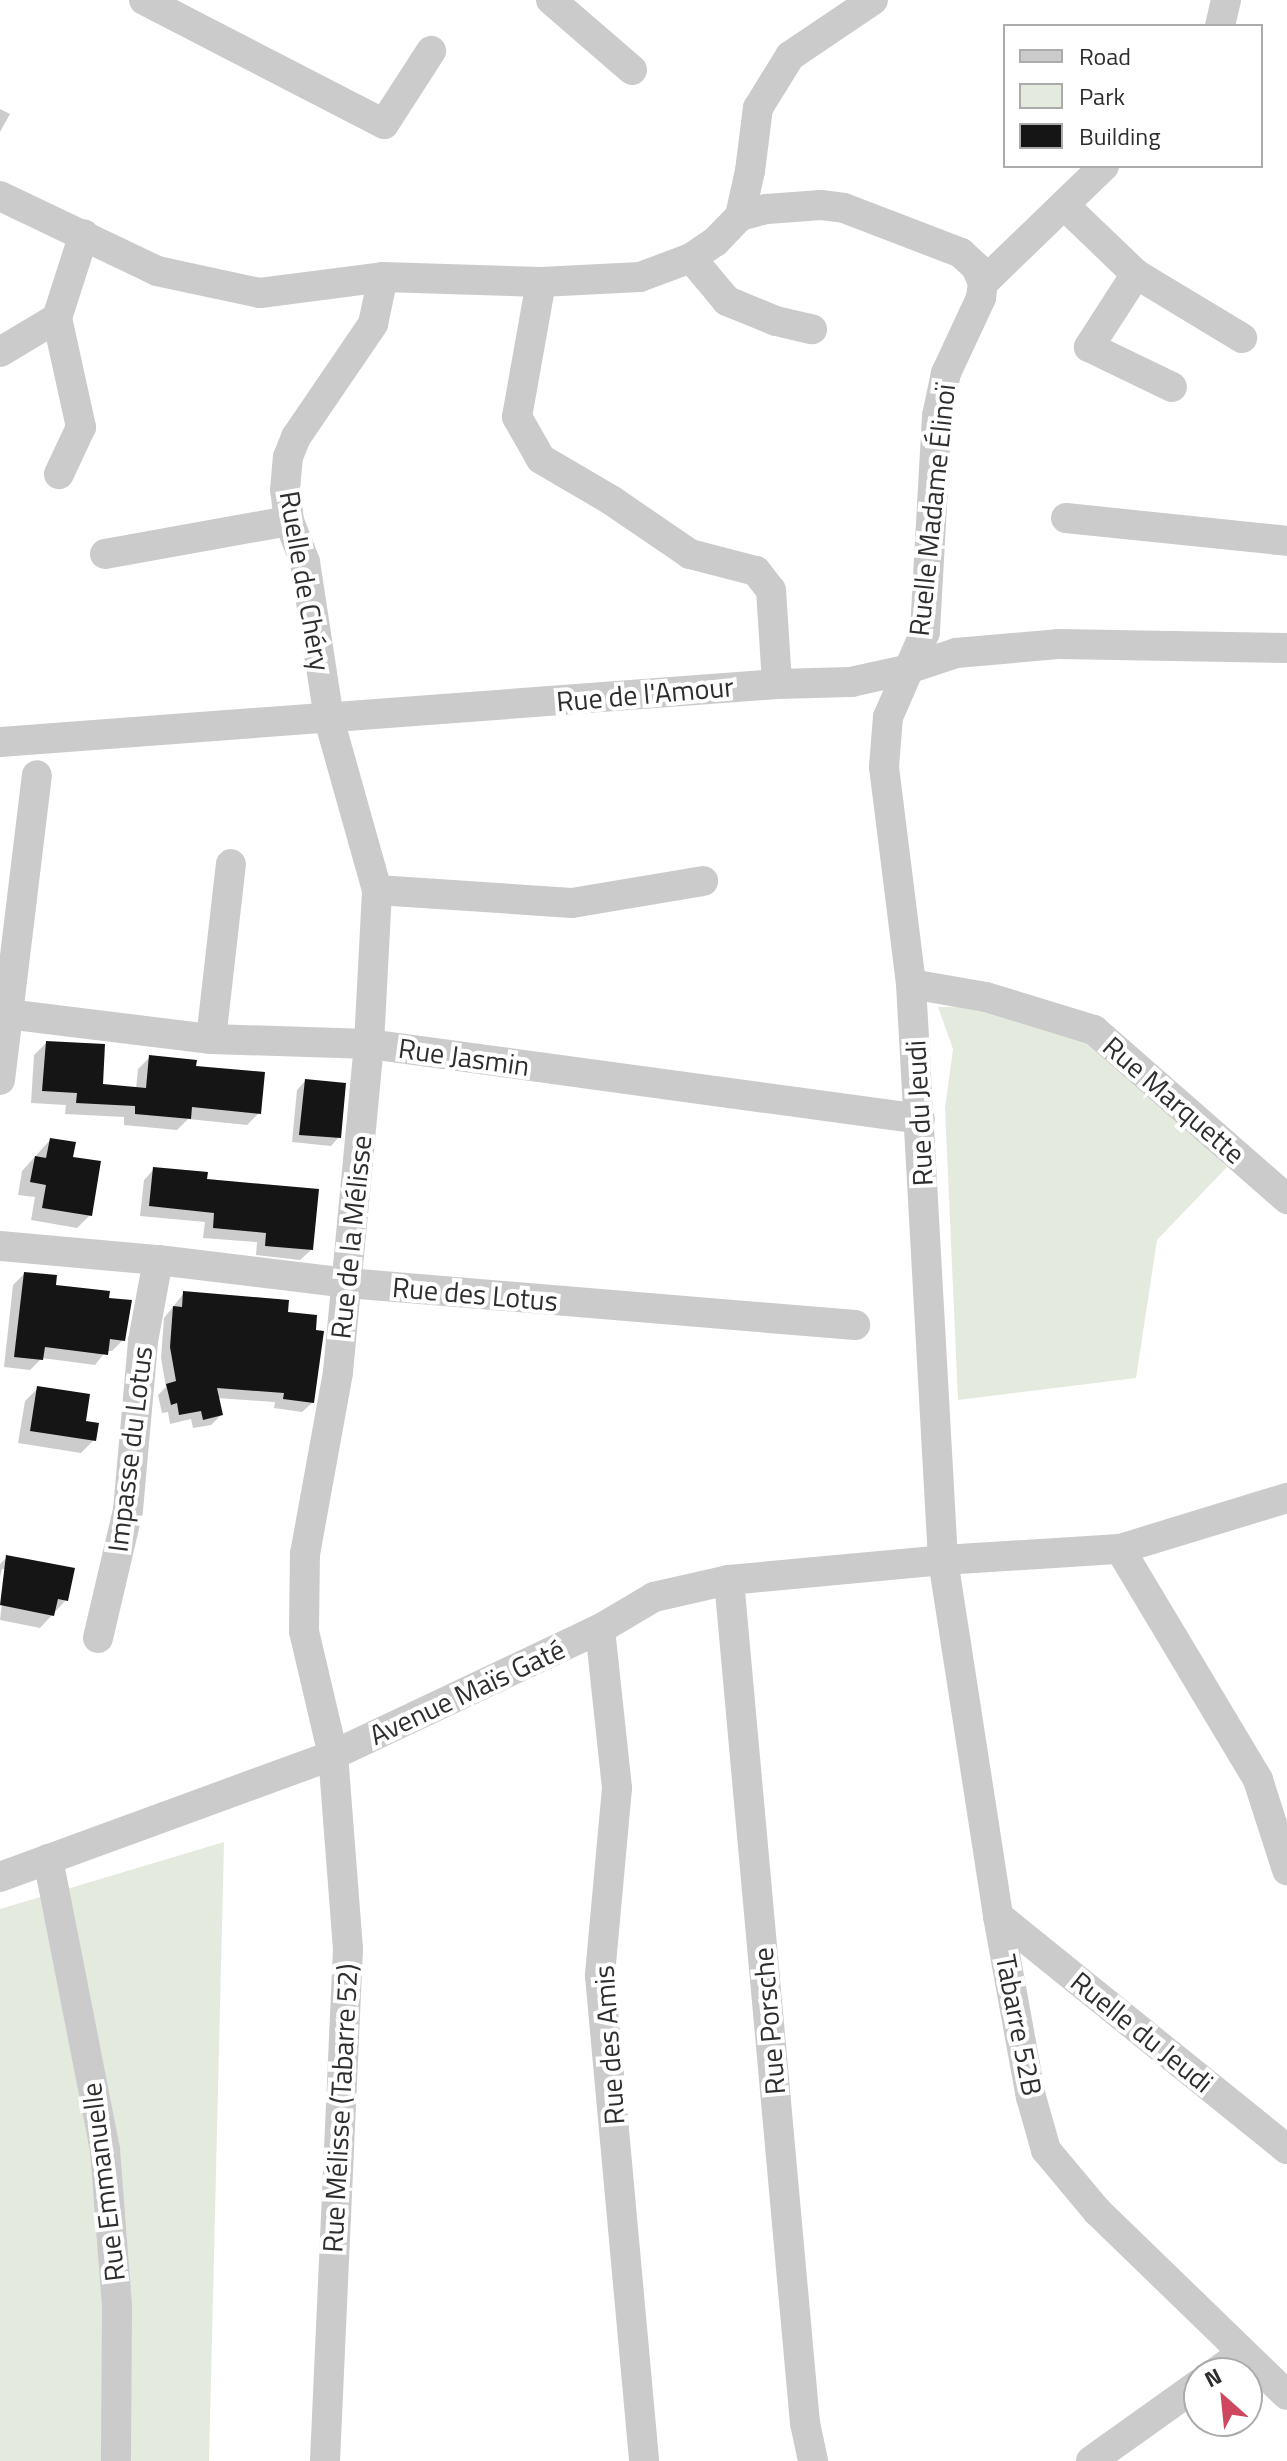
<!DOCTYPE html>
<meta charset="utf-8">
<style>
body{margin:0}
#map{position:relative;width:1287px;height:2461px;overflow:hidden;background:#fff;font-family:"Titillium Web",sans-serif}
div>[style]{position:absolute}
.green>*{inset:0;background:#e5eade}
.shadow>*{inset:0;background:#0003}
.building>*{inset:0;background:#151515}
.minor>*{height:30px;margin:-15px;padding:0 15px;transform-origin:15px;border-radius:15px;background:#cbcbcb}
span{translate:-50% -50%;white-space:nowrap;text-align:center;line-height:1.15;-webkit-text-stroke:8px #fff;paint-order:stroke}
.street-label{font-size:28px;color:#2e2e2e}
.legend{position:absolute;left:1003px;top:24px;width:260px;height:144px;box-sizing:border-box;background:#fff;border:2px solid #ababab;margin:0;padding:10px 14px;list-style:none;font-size:24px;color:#2e2e2e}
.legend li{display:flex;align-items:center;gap:16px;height:40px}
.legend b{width:40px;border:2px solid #ababab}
.north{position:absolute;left:1183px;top:2357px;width:80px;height:80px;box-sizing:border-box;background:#fff;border:2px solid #ababab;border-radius:50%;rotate:333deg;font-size:22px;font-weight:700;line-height:32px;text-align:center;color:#2e2e2e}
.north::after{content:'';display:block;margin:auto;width:28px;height:36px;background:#cf475e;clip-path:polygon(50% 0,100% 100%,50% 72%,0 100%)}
</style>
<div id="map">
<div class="green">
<i style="clip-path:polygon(989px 1006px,1099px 1046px,1227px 1167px,1157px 1240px,1136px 1378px,958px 1400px,945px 1108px,953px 1049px,938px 1007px)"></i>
<i style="clip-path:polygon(224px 1842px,209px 2461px,0 2461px,0 1909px)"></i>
</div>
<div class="shadow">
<i style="clip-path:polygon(0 109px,10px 114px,0 132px)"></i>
<i style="clip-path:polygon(46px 1043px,101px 1086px,136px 1089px,138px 1069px,150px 1057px,194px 1068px,259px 1113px,247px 1125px,188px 1119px,177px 1130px,124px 1125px,124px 1117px,65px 1114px,66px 1105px,31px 1103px,34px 1055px)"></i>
<i style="clip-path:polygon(305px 1081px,339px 1137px,331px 1146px,292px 1142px,297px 1090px)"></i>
<i style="clip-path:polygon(50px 1140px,90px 1215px,77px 1228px,31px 1220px,35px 1197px,18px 1195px,22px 1171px)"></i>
<i style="clip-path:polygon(154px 1169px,205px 1181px,311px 1250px,300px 1260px,256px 1255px,257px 1242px,203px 1238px,205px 1222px,140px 1216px,144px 1180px)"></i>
<i style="clip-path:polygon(24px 1274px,53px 1287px,123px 1340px,112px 1351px,106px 1351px,95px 1365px,42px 1358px,30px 1370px,4px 1367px,13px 1285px)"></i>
<i style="clip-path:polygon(184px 1293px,286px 1314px,312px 1403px,302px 1412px,274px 1408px,275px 1402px,217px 1398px,221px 1415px,211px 1425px,193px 1428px,191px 1419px,170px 1424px,168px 1412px,162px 1413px,158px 1395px,166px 1387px,161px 1358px,164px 1318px)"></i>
<i style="clip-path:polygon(38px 1388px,94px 1440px,81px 1453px,18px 1443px,25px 1401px)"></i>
<i style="clip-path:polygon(7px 1557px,66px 1600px,40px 1628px,0 1620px,6px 1569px,2px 1569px,0 1577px,0 1564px)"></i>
</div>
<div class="building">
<i style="clip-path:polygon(46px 1041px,105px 1044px,103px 1084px,146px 1088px,149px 1055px,197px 1060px,196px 1066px,265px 1072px,261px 1114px,192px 1107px,191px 1119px,135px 1114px,135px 1106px,76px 1103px,77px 1093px,42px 1091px)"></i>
<i style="clip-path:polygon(305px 1079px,346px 1083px,341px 1138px,299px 1135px)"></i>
<i style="clip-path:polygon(50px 1138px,76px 1142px,73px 1157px,101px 1161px,92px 1216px,42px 1208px,46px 1185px,30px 1182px,35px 1156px,46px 1158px)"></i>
<i style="clip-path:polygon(153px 1167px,208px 1172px,207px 1179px,319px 1189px,313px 1250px,265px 1246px,266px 1233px,213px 1228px,214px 1213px,149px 1206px)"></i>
<i style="clip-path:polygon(24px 1272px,57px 1275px,56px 1285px,110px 1291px,109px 1298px,132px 1300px,125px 1341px,110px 1339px,108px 1355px,45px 1347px,43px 1360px,14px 1357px)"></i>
<i style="clip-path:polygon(183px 1291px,289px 1300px,288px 1312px,317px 1315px,316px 1330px,324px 1331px,314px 1403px,283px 1399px,284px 1393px,217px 1388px,223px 1415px,203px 1420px,201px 1411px,179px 1415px,177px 1403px,171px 1405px,166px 1384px,176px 1381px,170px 1347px,173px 1306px,182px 1307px)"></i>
<i style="clip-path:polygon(37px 1386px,90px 1394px,86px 1421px,99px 1423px,96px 1441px,30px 1431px)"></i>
<i style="clip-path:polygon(6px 1555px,75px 1568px,68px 1601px,58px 1599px,54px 1616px,0 1605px)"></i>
</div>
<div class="minor">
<i style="left:144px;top:0;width:270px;rotate:27.3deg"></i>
<i style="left:384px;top:124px;width:87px;rotate:-57.2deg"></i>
<i style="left:551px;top:0;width:107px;rotate:40.8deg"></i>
<i style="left:1220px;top:26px;width:27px;rotate:-77deg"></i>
<i style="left:1104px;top:166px;width:168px;rotate:136deg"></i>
<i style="left:983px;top:283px;width:15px;rotate:98deg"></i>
<i style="left:981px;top:298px;width:83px;rotate:115deg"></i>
<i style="left:946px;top:373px;width:44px;rotate:101.8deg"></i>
<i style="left:937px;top:416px;width:216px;rotate:93.2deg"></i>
<i style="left:925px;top:632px;width:93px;rotate:113.5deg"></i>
<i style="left:888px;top:717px;width:50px;rotate:94.6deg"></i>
<i style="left:884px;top:767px;width:219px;rotate:82.9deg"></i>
<i style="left:911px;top:984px;width:577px;rotate:86.82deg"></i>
<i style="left:943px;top:1560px;width:360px;rotate:81.2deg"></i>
<i style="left:998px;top:1916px;width:184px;rotate:79.7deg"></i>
<i style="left:1031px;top:2097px;width:55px;rotate:74.2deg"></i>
<i style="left:1046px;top:2150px;width:80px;rotate:50.1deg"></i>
<i style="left:1097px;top:2211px;width:264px;rotate:44.1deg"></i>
<i style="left:0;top:196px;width:174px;rotate:25.5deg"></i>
<i style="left:157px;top:271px;width:105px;rotate:12.1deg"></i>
<i style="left:260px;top:293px;width:124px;rotate:-7.4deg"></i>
<i style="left:383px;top:277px;width:158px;rotate:1.8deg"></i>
<i style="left:541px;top:282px;width:99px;rotate:-2.9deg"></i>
<i style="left:640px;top:277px;width:54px;rotate:-20.4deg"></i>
<i style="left:691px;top:258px;width:29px;rotate:-34deg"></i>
<i style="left:715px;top:242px;width:36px;rotate:-46deg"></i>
<i style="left:740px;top:216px;width:28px;rotate:-15deg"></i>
<i style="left:767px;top:209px;width:54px;rotate:-4.2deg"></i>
<i style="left:821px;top:205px;width:23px;rotate:7deg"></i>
<i style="left:844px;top:208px;width:125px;rotate:21deg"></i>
<i style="left:961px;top:253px;width:21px;rotate:43deg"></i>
<i style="left:976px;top:267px;width:17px;rotate:66deg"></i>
<i style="left:1065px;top:206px;width:98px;rotate:43.8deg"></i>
<i style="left:1136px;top:274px;width:124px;rotate:31.1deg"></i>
<i style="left:740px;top:216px;width:46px;rotate:-77.5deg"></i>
<i style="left:750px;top:171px;width:64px;rotate:-82.8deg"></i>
<i style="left:758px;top:108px;width:61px;rotate:-58.4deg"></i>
<i style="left:790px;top:56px;width:100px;rotate:-34deg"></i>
<i style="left:691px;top:258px;width:56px;rotate:50.1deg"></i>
<i style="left:727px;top:301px;width:53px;rotate:22.2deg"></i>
<i style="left:776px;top:321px;width:37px;rotate:13deg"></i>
<i style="left:1136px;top:274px;width:87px;rotate:122.8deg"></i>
<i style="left:1089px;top:347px;width:92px;rotate:25.7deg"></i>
<i style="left:541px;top:282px;width:137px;rotate:100.1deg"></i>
<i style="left:517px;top:417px;width:48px;rotate:60.3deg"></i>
<i style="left:541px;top:459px;width:81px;rotate:30.4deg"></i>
<i style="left:611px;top:500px;width:96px;rotate:34.4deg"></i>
<i style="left:690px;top:554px;width:68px;rotate:14.4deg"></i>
<i style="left:756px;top:571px;width:24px;rotate:52deg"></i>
<i style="left:771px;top:590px;width:94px;rotate:86.3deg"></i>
<i style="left:57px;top:318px;width:112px;rotate:77.6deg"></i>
<i style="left:81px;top:427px;width:52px;rotate:115.1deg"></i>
<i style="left:0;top:352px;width:66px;rotate:-30.8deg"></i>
<i style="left:57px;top:318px;width:88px;rotate:-72.2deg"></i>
<i style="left:1066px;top:518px;width:222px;rotate:5.9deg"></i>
<i style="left:105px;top:554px;width:187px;rotate:-10.2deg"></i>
<i style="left:0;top:742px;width:779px;rotate:-4.27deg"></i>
<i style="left:777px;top:684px;width:74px;rotate:-1.5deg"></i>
<i style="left:851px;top:682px;width:55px;rotate:-12.5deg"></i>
<i style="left:905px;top:670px;width:54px;rotate:-18.4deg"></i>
<i style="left:956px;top:653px;width:102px;rotate:-5deg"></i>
<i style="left:1058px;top:644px;width:229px;rotate:1deg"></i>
<i style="left:377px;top:890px;width:195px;rotate:3.8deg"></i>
<i style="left:572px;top:903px;width:133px;rotate:-9.5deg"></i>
<i style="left:911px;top:984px;width:76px;rotate:9.8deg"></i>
<i style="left:986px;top:997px;width:113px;rotate:17deg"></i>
<i style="left:1094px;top:1030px;width:257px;rotate:41.2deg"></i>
<i style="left:7px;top:1014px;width:206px;rotate:7deg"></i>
<i style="left:211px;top:1039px;width:158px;rotate:1.8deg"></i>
<i style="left:369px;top:1044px;width:556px;rotate:7.75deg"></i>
<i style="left:211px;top:1039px;width:176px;rotate:-83.5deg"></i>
<i style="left:0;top:1080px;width:307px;rotate:-83.1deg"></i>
<i style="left:0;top:1246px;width:159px;rotate:5.1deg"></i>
<i style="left:158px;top:1260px;width:190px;rotate:6.9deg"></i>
<i style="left:347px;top:1283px;width:510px;rotate:4.73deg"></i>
<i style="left:1120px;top:1549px;width:269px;rotate:59.1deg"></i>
<i style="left:1258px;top:1780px;width:95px;rotate:72.1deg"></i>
<i style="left:729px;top:1580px;width:846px;rotate:84.85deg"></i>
<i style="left:805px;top:2423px;width:39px;rotate:78deg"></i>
<i style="left:600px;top:1629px;width:160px;rotate:83.9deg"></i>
<i style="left:617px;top:1788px;width:189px;rotate:95.2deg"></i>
<i style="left:600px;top:1976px;width:487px;rotate:84.8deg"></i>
<i style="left:98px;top:1638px;width:131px;rotate:-76.8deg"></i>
<i style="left:128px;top:1510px;width:170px;rotate:-84.9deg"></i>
<i style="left:143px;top:1341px;width:82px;rotate:-79.5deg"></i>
<i style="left:48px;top:1859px;width:297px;rotate:78.9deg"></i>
<i style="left:105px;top:2150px;width:157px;rotate:85.6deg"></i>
<i style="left:117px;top:2307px;width:154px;rotate:90.4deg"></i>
<i style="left:0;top:1877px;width:355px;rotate:-20.1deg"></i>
<i style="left:333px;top:1755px;width:295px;rotate:-25.3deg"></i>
<i style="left:600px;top:1629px;width:63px;rotate:-30.7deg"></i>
<i style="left:654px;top:1597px;width:77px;rotate:-12.8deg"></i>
<i style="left:729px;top:1580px;width:215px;rotate:-5.3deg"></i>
<i style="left:943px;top:1560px;width:177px;rotate:-3.6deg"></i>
<i style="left:1120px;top:1549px;width:175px;rotate:-17deg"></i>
<i style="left:998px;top:1916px;width:371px;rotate:38.9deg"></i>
<i style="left:1215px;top:2373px;width:34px;rotate:-36deg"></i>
<i style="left:325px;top:2461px;width:513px;rotate:-87.43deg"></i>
<i style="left:348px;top:1949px;width:195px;rotate:-94.4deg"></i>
<i style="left:333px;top:1755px;width:127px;rotate:-103.2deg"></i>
<i style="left:304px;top:1631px;width:77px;rotate:-89.3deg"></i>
<i style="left:305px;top:1554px;width:185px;rotate:-79.7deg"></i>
<i style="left:338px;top:1372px;width:329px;rotate:-84.6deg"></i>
<i style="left:369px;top:1044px;width:154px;rotate:-87deg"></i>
<i style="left:377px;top:890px;width:178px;rotate:-105.7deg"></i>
<i style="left:329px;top:719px;width:159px;rotate:-98.7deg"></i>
<i style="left:305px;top:562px;width:44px;rotate:-111.3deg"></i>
<i style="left:289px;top:521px;width:31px;rotate:-97deg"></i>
<i style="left:285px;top:490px;width:33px;rotate:-85deg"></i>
<i style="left:288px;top:457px;width:22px;rotate:-68deg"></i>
<i style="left:296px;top:437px;width:137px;rotate:-55.7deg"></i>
<i style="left:373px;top:324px;width:48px;rotate:-78deg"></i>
<i style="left:1091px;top:2461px;width:133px;rotate:-35.5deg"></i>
</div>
<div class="street-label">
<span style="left:932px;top:510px;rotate:-84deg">Ruelle Madame Élinoï</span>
<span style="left:305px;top:581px;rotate:80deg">Ruelle de Chéry</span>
<span style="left:645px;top:694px;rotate:-5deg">Rue de l'Amour</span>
<span style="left:464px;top:1057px;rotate:8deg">Rue Jasmin</span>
<span style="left:1174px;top:1100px;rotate:41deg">Rue Marquette</span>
<span style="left:919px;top:1113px;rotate:-93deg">Rue du Jeudi</span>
<span style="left:351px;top:1237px;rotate:-84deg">Rue de la Mélisse</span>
<span style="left:475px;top:1294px;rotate:5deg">Rue des Lotus</span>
<span style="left:130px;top:1449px;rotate:-83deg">Impasse du Lotus</span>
<span style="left:467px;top:1692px;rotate:-25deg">Avenue Maïs Gaté</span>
<span style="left:769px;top:2021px;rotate:-95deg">Rue Porsche</span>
<span style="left:1019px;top:2025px;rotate:79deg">Tabarre 52B</span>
<span style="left:1142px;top:2032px;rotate:39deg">Ruelle du Jeudi</span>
<span style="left:609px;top:2045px;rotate:-94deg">Rue des Amis</span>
<span style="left:340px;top:2108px;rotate:-87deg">Rue Mélisse (Tabarre 52)</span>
<span style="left:103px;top:2182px;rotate:-97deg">Rue Emmanuelle</span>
</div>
<ul class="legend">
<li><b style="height:10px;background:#cbcbcb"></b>Road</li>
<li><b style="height:22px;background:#e5eade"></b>Park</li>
<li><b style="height:22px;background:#151515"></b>Building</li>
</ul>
<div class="north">N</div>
</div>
